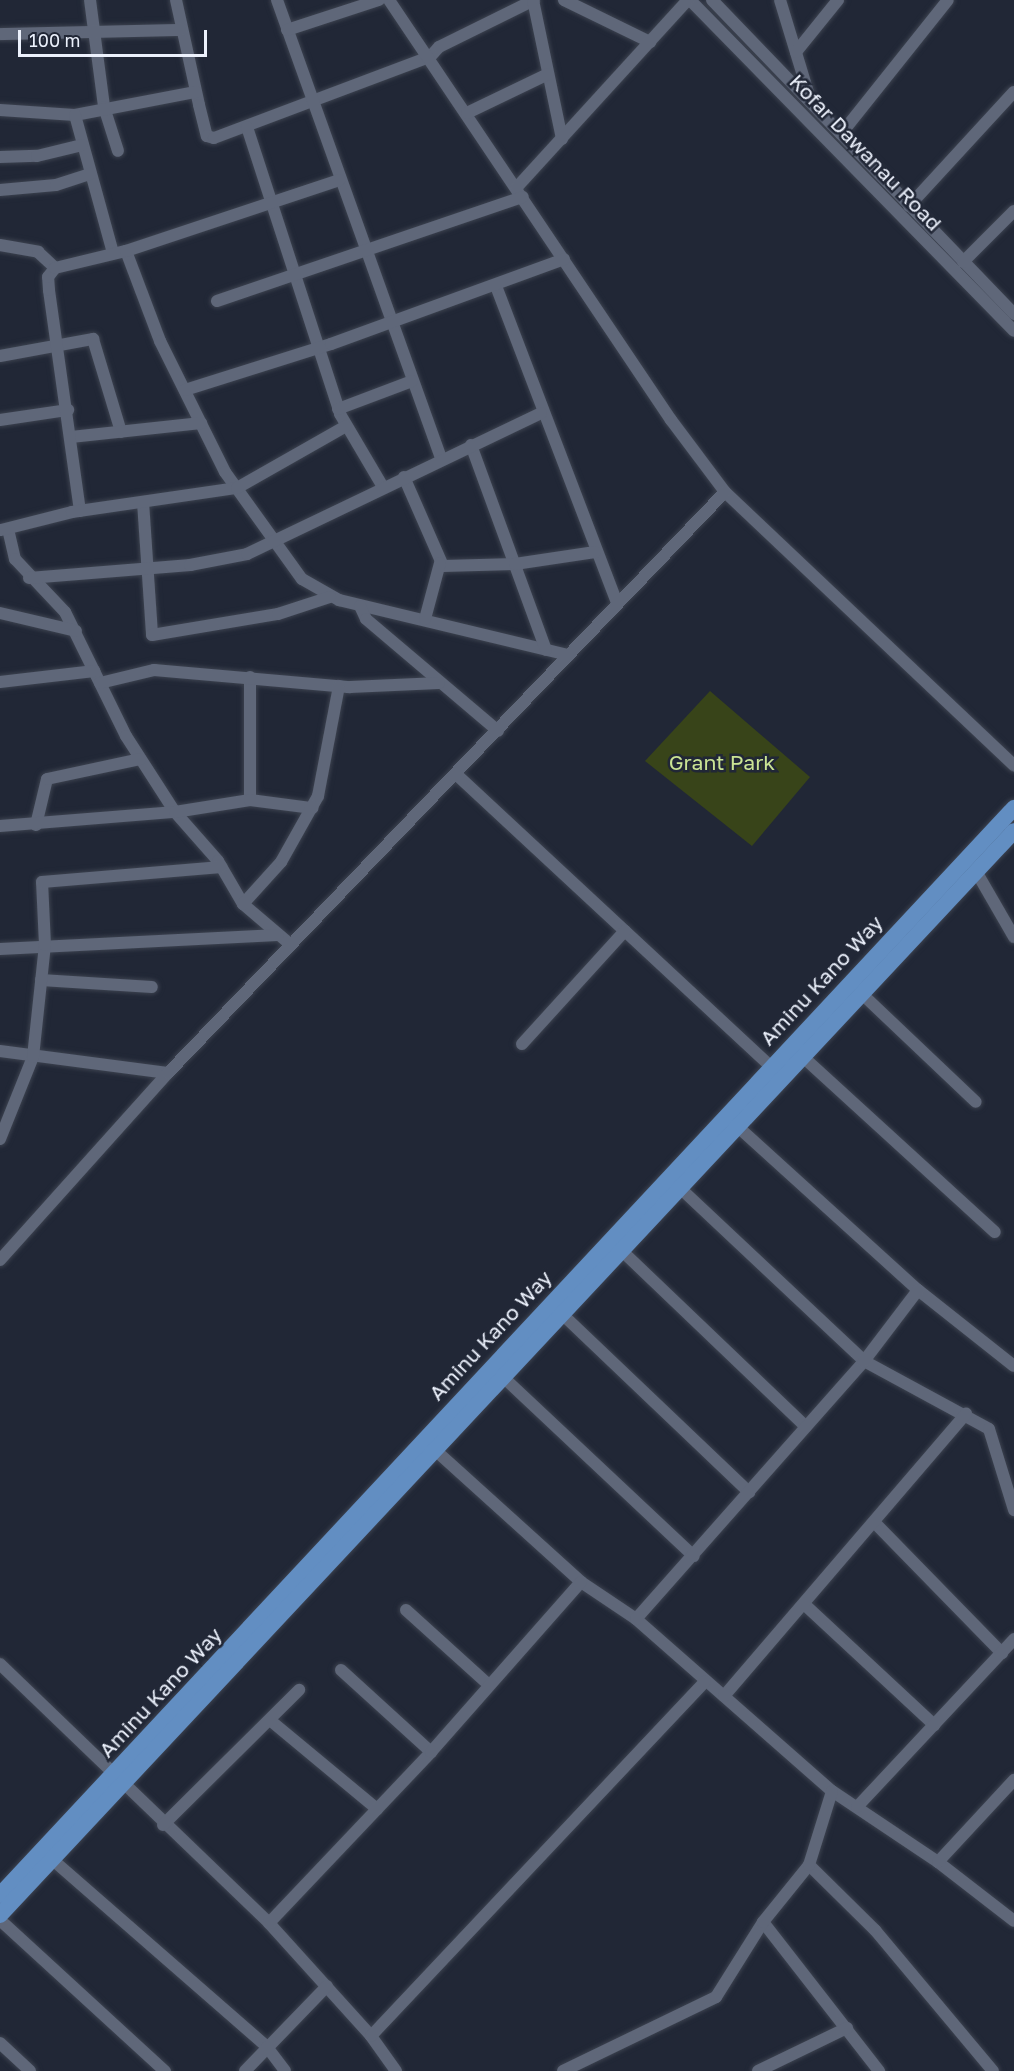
<!DOCTYPE html>
<style>
body{margin:0}
#map{position:relative;width:1014px;height:2071px;overflow:hidden;background:#212736;font-family:"Golos Text",sans-serif}
div>[style]{position:absolute}
.green>*{inset:0;background:#384419}
.roads{filter:drop-shadow(0 0 2px #3c424f) drop-shadow(0 0 2px #3c424f)}
.minor>*{height:12px;margin:-6px;padding:0 6px;transform-origin:6px;border-radius:6px;background:#5f6779}
.major>*{height:16px;margin:-8px;padding:0 8px;transform-origin:8px;border-radius:8px;background:#628ec2}
span{translate:-50% -50%;white-space:nowrap;text-align:center;line-height:1.15;-webkit-text-stroke:5px #212736;paint-order:stroke}
.street-label{font-size:21px;color:#ecf1fc}
.park-label{font-size:21px;color:#cae494}
.scale{position:absolute;left:18px;top:30px;width:189px;height:27px;box-sizing:border-box;border:3px solid #ecf1fc;border-top:0;padding-left:8px;font-size:18px;line-height:21px;white-space:nowrap;color:#ecf1fc;-webkit-text-stroke:4px #212736;paint-order:stroke}
</style>
<div id="map">
<div class="green">
<i style="clip-path:polygon(710px 691px,810px 777px,752px 846px,645px 761px)"></i>
</div>
<div class="roads">
<div class="minor">
<i style="left:90px;top:0;width:108px;rotate:82.5deg"></i>
<i style="left:104px;top:107px;width:46px;rotate:72.3deg"></i>
<i style="left:176px;top:0;width:107px;rotate:77.6deg"></i>
<i style="left:199px;top:105px;width:32px;rotate:76deg"></i>
<i style="left:207px;top:136px;width:7px;rotate:16deg"></i>
<i style="left:214px;top:138px;width:231px;rotate:-20.6deg"></i>
<i style="left:430px;top:57px;width:13px;rotate:-48deg"></i>
<i style="left:439px;top:47px;width:106px;rotate:-26.3deg"></i>
<i style="left:277px;top:0;width:487px;rotate:70.3deg"></i>
<i style="left:389px;top:0;width:506px;rotate:56.12deg"></i>
<i style="left:671px;top:420px;width:90px;rotate:53.1deg"></i>
<i style="left:725px;top:492px;width:398px;rotate:43.4deg"></i>
<i style="left:533px;top:0;width:142px;rotate:78.2deg"></i>
<i style="left:564px;top:0;width:96px;rotate:26deg"></i>
<i style="left:690px;top:0;width:463px;rotate:45.6deg"></i>
<i style="left:712px;top:0;width:436px;rotate:46.1deg"></i>
<i style="left:780px;top:0;width:103px;rotate:73.1deg"></i>
<i style="left:287px;top:30px;width:97px;rotate:-18.1deg"></i>
<i style="left:0;top:34px;width:182px;rotate:-1.3deg"></i>
<i style="left:796px;top:52px;width:67px;rotate:-51.1deg"></i>
<i style="left:0;top:110px;width:75px;rotate:3.8deg"></i>
<i style="left:75px;top:115px;width:123px;rotate:-10.8deg"></i>
<i style="left:467px;top:113px;width:90px;rotate:-25.7deg"></i>
<i style="left:75px;top:115px;width:143px;rotate:74.6deg"></i>
<i style="left:247px;top:127px;width:302px;rotate:72deg"></i>
<i style="left:340px;top:414px;width:85px;rotate:59.5deg"></i>
<i style="left:841px;top:134px;width:171px;rotate:-51.4deg"></i>
<i style="left:0;top:157px;width:37px;rotate:-2deg"></i>
<i style="left:37px;top:156px;width:46px;rotate:-13.7deg"></i>
<i style="left:517px;top:187px;width:253px;rotate:-47.6deg"></i>
<i style="left:0;top:190px;width:56px;rotate:-5.1deg"></i>
<i style="left:56px;top:185px;width:36px;rotate:-18deg"></i>
<i style="left:909px;top:206px;width:155px;rotate:-47.4deg"></i>
<i style="left:0;top:245px;width:39px;rotate:10deg"></i>
<i style="left:38px;top:252px;width:23px;rotate:43deg"></i>
<i style="left:126px;top:251px;width:96px;rotate:69.3deg"></i>
<i style="left:160px;top:341px;width:146px;rotate:63.6deg"></i>
<i style="left:225px;top:472px;width:132px;rotate:54.3deg"></i>
<i style="left:302px;top:579px;width:43px;rotate:29.6deg"></i>
<i style="left:339px;top:600px;width:236px;rotate:13.5deg"></i>
<i style="left:963px;top:262px;width:72px;rotate:-45deg"></i>
<i style="left:496px;top:286px;width:339px;rotate:69.1deg"></i>
<i style="left:217px;top:301px;width:323px;rotate:-18.8deg"></i>
<i style="left:0;top:356px;width:95px;rotate:-10.4deg"></i>
<i style="left:93px;top:339px;width:97px;rotate:73.2deg"></i>
<i style="left:185px;top:390px;width:153px;rotate:-17.5deg"></i>
<i style="left:331px;top:344px;width:248px;rotate:-20deg"></i>
<i style="left:338px;top:409px;width:79px;rotate:-20.7deg"></i>
<i style="left:0;top:420px;width:69px;rotate:-8.4deg"></i>
<i style="left:71px;top:437px;width:131px;rotate:-6.1deg"></i>
<i style="left:471px;top:445px;width:218px;rotate:69.9deg"></i>
<i style="left:404px;top:477px;width:97px;rotate:66.3deg"></i>
<i style="left:443px;top:566px;width:72px;rotate:-1.6deg"></i>
<i style="left:515px;top:564px;width:81px;rotate:-8.5deg"></i>
<i style="left:143px;top:502px;width:133px;rotate:86.1deg"></i>
<i style="left:152px;top:635px;width:128px;rotate:-9.5deg"></i>
<i style="left:278px;top:614px;width:55px;rotate:-18.1deg"></i>
<i style="left:80px;top:511px;width:223px;rotate:-98deg"></i>
<i style="left:49px;top:290px;width:13px;rotate:-94deg"></i>
<i style="left:48px;top:277px;width:11px;rotate:-52deg"></i>
<i style="left:55px;top:268px;width:73px;rotate:-13.5deg"></i>
<i style="left:126px;top:251px;width:225px;rotate:-18.4deg"></i>
<i style="left:8px;top:529px;width:31px;rotate:77deg"></i>
<i style="left:15px;top:559px;width:73px;rotate:46.7deg"></i>
<i style="left:65px;top:612px;width:138px;rotate:63.8deg"></i>
<i style="left:126px;top:736px;width:90px;rotate:57.2deg"></i>
<i style="left:175px;top:812px;width:65px;rotate:48.7deg"></i>
<i style="left:218px;top:861px;width:50px;rotate:59.8deg"></i>
<i style="left:243px;top:904px;width:63px;rotate:40.5deg"></i>
<i style="left:1px;top:530px;width:73px;rotate:-14.2deg"></i>
<i style="left:72px;top:512px;width:167px;rotate:-8.3deg"></i>
<i style="left:237px;top:488px;width:125px;rotate:-29.6deg"></i>
<i style="left:29px;top:578px;width:162px;rotate:-4.6deg"></i>
<i style="left:190px;top:565px;width:58px;rotate:-10.9deg"></i>
<i style="left:247px;top:554px;width:326px;rotate:-25.6deg"></i>
<i style="left:360px;top:606px;width:14px;rotate:65deg"></i>
<i style="left:366px;top:619px;width:173px;rotate:40.3deg"></i>
<i style="left:0;top:613px;width:78px;rotate:13.3deg"></i>
<i style="left:425px;top:619px;width:58px;rotate:-75deg"></i>
<i style="left:250px;top:677px;width:123px;rotate:90deg"></i>
<i style="left:0;top:682px;width:95px;rotate:-6.7deg"></i>
<i style="left:100px;top:683px;width:56px;rotate:-13.5deg"></i>
<i style="left:154px;top:670px;width:197px;rotate:5deg"></i>
<i style="left:350px;top:687px;width:89px;rotate:-2.6deg"></i>
<i style="left:457px;top:775px;width:437px;rotate:42.9deg"></i>
<i style="left:36px;top:825px;width:47px;rotate:-76.6deg"></i>
<i style="left:47px;top:779px;width:95px;rotate:-12.1deg"></i>
<i style="left:0;top:826px;width:176px;rotate:-4.6deg"></i>
<i style="left:175px;top:812px;width:76px;rotate:-9.1deg"></i>
<i style="left:250px;top:800px;width:63px;rotate:7.4deg"></i>
<i style="left:977px;top:873px;width:74px;rotate:60deg"></i>
<i style="left:243px;top:904px;width:57px;rotate:-47.9deg"></i>
<i style="left:281px;top:862px;width:76px;rotate:-60.7deg"></i>
<i style="left:318px;top:796px;width:112px;rotate:-79.2deg"></i>
<i style="left:0;top:949px;width:278px;rotate:-2.9deg"></i>
<i style="left:41px;top:980px;width:111px;rotate:3.6deg"></i>
<i style="left:861px;top:993px;width:158px;rotate:43.5deg"></i>
<i style="left:522px;top:1044px;width:153px;rotate:-47.7deg"></i>
<i style="left:0;top:1051px;width:169px;rotate:7.5deg"></i>
<i style="left:802px;top:1056px;width:261px;rotate:42.4deg"></i>
<i style="left:737px;top:1126px;width:244px;rotate:42.2deg"></i>
<i style="left:918px;top:1290px;width:122px;rotate:38.4deg"></i>
<i style="left:0;top:1139px;width:88px;rotate:-68.1deg"></i>
<i style="left:33px;top:1057px;width:113px;rotate:-83.9deg"></i>
<i style="left:45px;top:945px;width:63px;rotate:-92.7deg"></i>
<i style="left:42px;top:882px;width:180px;rotate:-4.8deg"></i>
<i style="left:679px;top:1187px;width:254px;rotate:43.2deg"></i>
<i style="left:864px;top:1361px;width:142px;rotate:28.5deg"></i>
<i style="left:989px;top:1429px;width:85px;rotate:72.8deg"></i>
<i style="left:620px;top:1249px;width:257px;rotate:43.7deg"></i>
<i style="left:0;top:1260px;width:251px;rotate:-48.1deg"></i>
<i style="left:168px;top:1073px;width:805px;rotate:-46.21deg"></i>
<i style="left:561px;top:1313px;width:260px;rotate:43.6deg"></i>
<i style="left:502px;top:1376px;width:263px;rotate:43.2deg"></i>
<i style="left:434px;top:1449px;width:198px;rotate:42.1deg"></i>
<i style="left:581px;top:1582px;width:66px;rotate:33.9deg"></i>
<i style="left:636px;top:1619px;width:261px;rotate:41.3deg"></i>
<i style="left:832px;top:1791px;width:128px;rotate:33.8deg"></i>
<i style="left:938px;top:1862px;width:96px;rotate:37.8deg"></i>
<i style="left:875px;top:1523px;width:182px;rotate:45.7deg"></i>
<i style="left:804px;top:1604px;width:178px;rotate:42.9deg"></i>
<i style="left:406px;top:1610px;width:112px;rotate:42.1deg"></i>
<i style="left:636px;top:1619px;width:344px;rotate:-48.5deg"></i>
<i style="left:864px;top:1361px;width:89px;rotate:-52.7deg"></i>
<i style="left:0;top:1664px;width:373px;rotate:43.9deg"></i>
<i style="left:269px;top:1923px;width:152px;rotate:47.9deg"></i>
<i style="left:371px;top:2036px;width:43px;rotate:54.5deg"></i>
<i style="left:341px;top:1670px;width:122px;rotate:42.3deg"></i>
<i style="left:724px;top:1696px;width:372px;rotate:-49.4deg"></i>
<i style="left:271px;top:1721px;width:138px;rotate:39.7deg"></i>
<i style="left:857px;top:1807px;width:230px;rotate:-46.9deg"></i>
<i style="left:163px;top:1825px;width:192px;rotate:-44.8deg"></i>
<i style="left:54px;top:1861px;width:283px;rotate:41.1deg"></i>
<i style="left:267px;top:2047px;width:30px;rotate:53deg"></i>
<i style="left:938px;top:1862px;width:112px;rotate:-47.2deg"></i>
<i style="left:809px;top:1865px;width:93px;rotate:44.6deg"></i>
<i style="left:875px;top:1930px;width:184px;rotate:50.1deg"></i>
<i style="left:0;top:1920px;width:224px;rotate:42.5deg"></i>
<i style="left:763px;top:1922px;width:189px;rotate:52.1deg"></i>
<i style="left:269px;top:1923px;width:236px;rotate:-46.5deg"></i>
<i style="left:431px;top:1752px;width:227px;rotate:-48.6deg"></i>
<i style="left:371px;top:2036px;width:487px;rotate:-46.7deg"></i>
<i style="left:0;top:2043px;width:41px;rotate:43deg"></i>
<i style="left:245px;top:2071px;width:118px;rotate:-46deg"></i>
<i style="left:563px;top:2071px;width:170px;rotate:-25.8deg"></i>
<i style="left:716px;top:1997px;width:89px;rotate:-57.9deg"></i>
<i style="left:763px;top:1922px;width:73px;rotate:-51.1deg"></i>
<i style="left:809px;top:1865px;width:77px;rotate:-72.7deg"></i>
<i style="left:758px;top:2071px;width:99px;rotate:-25.8deg"></i>
</div>
<div class="major">
<i style="left:0;top:1895px;width:1487px;rotate:-46.99deg"></i>
<i style="left:0;top:1915px;width:1484px;rotate:-46.91deg"></i>
</div>
</div>
<div class="street-label">
<span style="left:866px;top:152px;rotate:46deg">Kofar Dawanau Road</span>
<span style="left:821px;top:980px;rotate:-47deg">Aminu Kano Way</span>
<span style="left:490px;top:1335px;rotate:-47deg">Aminu Kano Way</span>
<span style="left:160px;top:1692px;rotate:-47deg">Aminu Kano Way</span>
</div>
<div class="park-label">
<span style="left:722px;top:762px">Grant Park</span>
</div>
<div class="scale">100 m</div>
</div>
